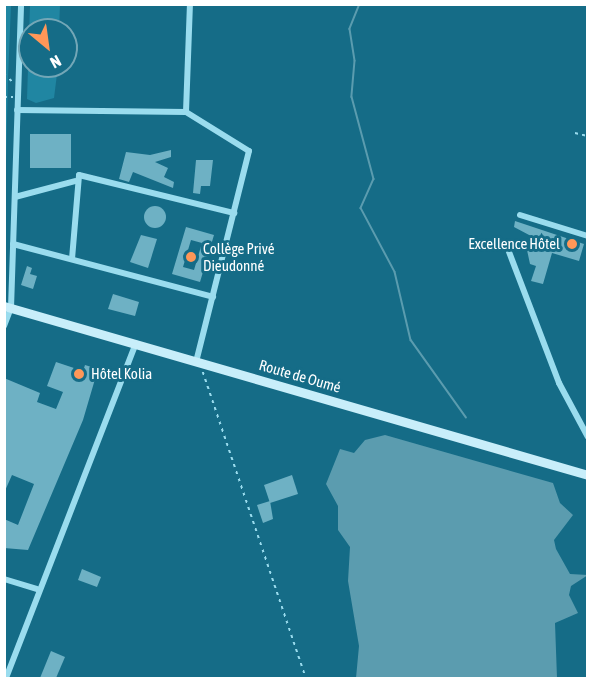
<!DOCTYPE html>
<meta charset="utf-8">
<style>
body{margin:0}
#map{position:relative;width:592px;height:683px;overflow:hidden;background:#156c87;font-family:"Asap Condensed",sans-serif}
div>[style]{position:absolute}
.green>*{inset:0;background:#2086a2}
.water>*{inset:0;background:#5b9caf}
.stream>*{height:1.5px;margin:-0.75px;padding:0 0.75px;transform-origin:0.75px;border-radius:0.75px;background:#5b9caf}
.building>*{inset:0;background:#6eb1c4}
.round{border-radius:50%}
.path>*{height:1.5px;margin-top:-0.75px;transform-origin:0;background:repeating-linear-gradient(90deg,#9adcee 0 3px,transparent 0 7.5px)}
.street>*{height:6px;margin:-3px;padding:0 3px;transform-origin:3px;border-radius:3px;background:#9adcee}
.secondary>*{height:9px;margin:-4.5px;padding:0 4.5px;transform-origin:4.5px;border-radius:4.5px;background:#c8eefa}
.dots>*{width:16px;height:16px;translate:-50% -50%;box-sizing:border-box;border:3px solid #156c87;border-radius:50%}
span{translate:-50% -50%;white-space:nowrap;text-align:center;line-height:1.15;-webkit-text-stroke:6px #156c87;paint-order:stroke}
.poi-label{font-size:15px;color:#fff}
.right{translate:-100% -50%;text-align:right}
.left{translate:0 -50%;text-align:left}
.street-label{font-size:15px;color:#fff}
.frame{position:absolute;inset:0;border:6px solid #fff;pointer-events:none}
.north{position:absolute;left:18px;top:18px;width:60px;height:60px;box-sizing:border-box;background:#156c87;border:2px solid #73a7b7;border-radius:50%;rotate:151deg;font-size:16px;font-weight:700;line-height:24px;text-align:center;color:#fff}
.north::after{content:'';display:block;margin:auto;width:21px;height:27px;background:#ff9758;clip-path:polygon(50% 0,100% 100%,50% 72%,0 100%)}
</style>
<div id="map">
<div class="green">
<i style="clip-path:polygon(11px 5px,8px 78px,5px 206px,4px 5px)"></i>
<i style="clip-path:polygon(30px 5px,60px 5px,59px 30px,30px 30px,30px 66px,58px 66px,54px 98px,36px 103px,27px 99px)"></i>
</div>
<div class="water">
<i style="clip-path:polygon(385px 435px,553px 483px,560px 503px,573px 515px,554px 540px,556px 549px,570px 574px,588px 575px,571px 586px,569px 595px,578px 613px,555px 623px,557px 678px,356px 678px,359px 646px,348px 581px,350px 547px,338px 530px,338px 506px,326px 484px,340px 449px,354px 453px,365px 440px)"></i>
</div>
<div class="stream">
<i style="left:360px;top:4px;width:27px;rotate:112deg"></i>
<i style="left:350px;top:29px;width:32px;rotate:81deg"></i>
<i style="left:355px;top:61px;width:36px;rotate:95deg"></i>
<i style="left:352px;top:97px;width:85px;rotate:75deg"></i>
<i style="left:374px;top:179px;width:32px;rotate:114deg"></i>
<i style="left:361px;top:208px;width:72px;rotate:62deg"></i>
<i style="left:395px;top:272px;width:70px;rotate:76.8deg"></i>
<i style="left:411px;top:340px;width:95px;rotate:54.5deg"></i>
</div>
<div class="building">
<i style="clip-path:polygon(30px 134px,71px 134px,71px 168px,30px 168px)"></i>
<i style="clip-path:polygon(171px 150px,171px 157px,155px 162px,168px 168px,164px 177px,174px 182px,173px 188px,133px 172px,129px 182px,119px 179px,126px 152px,150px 155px)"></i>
<i style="clip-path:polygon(196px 160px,213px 160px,210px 186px,201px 186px,200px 194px,193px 193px)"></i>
<i class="round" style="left:144px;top:206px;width:22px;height:22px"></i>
<i style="clip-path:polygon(515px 221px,584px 244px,579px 261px,552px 253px,543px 284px,531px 281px,536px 266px,530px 264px,527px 250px,531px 236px,514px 227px)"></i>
<i style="clip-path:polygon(evenodd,186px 227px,214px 235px,200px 282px,172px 274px,186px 227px,191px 240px,202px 243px,194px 270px,183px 267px,191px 240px)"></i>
<i style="clip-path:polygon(141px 235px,157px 239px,148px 268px,130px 262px)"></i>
<i style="clip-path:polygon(27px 266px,32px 268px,30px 274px,37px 276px,33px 289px,21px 285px)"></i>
<i style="clip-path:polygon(113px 294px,139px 302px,135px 316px,108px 309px)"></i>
<i style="clip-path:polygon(56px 362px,83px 371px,85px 365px,98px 369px,83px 420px,28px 550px,4px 548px,4px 519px,18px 525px,34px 484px,12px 475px,4px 493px,4px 378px,40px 393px,37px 402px,56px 409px,63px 392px,47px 386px)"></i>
<i style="clip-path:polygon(292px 475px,298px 494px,270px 503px,264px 485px)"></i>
<i style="clip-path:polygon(270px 501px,273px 519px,263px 523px,257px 505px)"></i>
<i style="clip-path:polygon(82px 569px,101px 577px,97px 587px,78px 580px)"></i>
<i style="clip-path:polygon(51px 651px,65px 657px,56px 678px,40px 678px)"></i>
</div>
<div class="path">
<i style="left:4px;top:74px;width:12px;rotate:42deg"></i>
<i style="left:4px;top:97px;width:9px"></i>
<i style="left:575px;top:133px;width:13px;rotate:13deg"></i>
<i style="left:203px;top:372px;width:323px;rotate:71.4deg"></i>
</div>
<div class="street">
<i style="left:17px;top:110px;width:169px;rotate:0.7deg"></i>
<i style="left:186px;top:112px;width:74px;rotate:31.8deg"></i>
<i style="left:249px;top:151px;width:218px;rotate:104.1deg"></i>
<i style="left:186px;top:112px;width:108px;rotate:-87.9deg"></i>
<i style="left:15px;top:197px;width:62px;rotate:-14.9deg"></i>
<i style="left:520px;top:215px;width:71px;rotate:17.2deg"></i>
<i style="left:13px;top:244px;width:207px;rotate:14.8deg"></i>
<i style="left:506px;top:244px;width:149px;rotate:69.1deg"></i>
<i style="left:559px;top:383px;width:61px;rotate:61.8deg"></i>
<i style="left:72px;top:259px;width:84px;rotate:-85.2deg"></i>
<i style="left:79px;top:175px;width:160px;rotate:13.8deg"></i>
<i style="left:4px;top:326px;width:19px;rotate:-69deg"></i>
<i style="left:11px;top:308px;width:304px;rotate:-88.1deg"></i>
<i style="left:4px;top:579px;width:34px;rotate:17deg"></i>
<i style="left:6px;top:678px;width:359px;rotate:-68.8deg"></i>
</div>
<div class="secondary">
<i style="left:4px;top:306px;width:608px;rotate:16.14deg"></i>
</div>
<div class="dots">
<i style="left:572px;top:244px;background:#ff9758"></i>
<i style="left:191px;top:257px;background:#ff9758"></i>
<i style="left:79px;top:374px;background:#ff9758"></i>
</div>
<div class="poi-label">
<span class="right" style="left:560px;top:244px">Excellence Hôtel</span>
<span class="left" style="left:203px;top:257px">Collège Privé<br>Dieudonné</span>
<span class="left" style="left:91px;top:374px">Hôtel Kolia</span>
</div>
<div class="street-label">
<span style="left:300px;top:376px;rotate:16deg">Route de Oumé</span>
</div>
<div class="frame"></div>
<div class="north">N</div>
</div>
